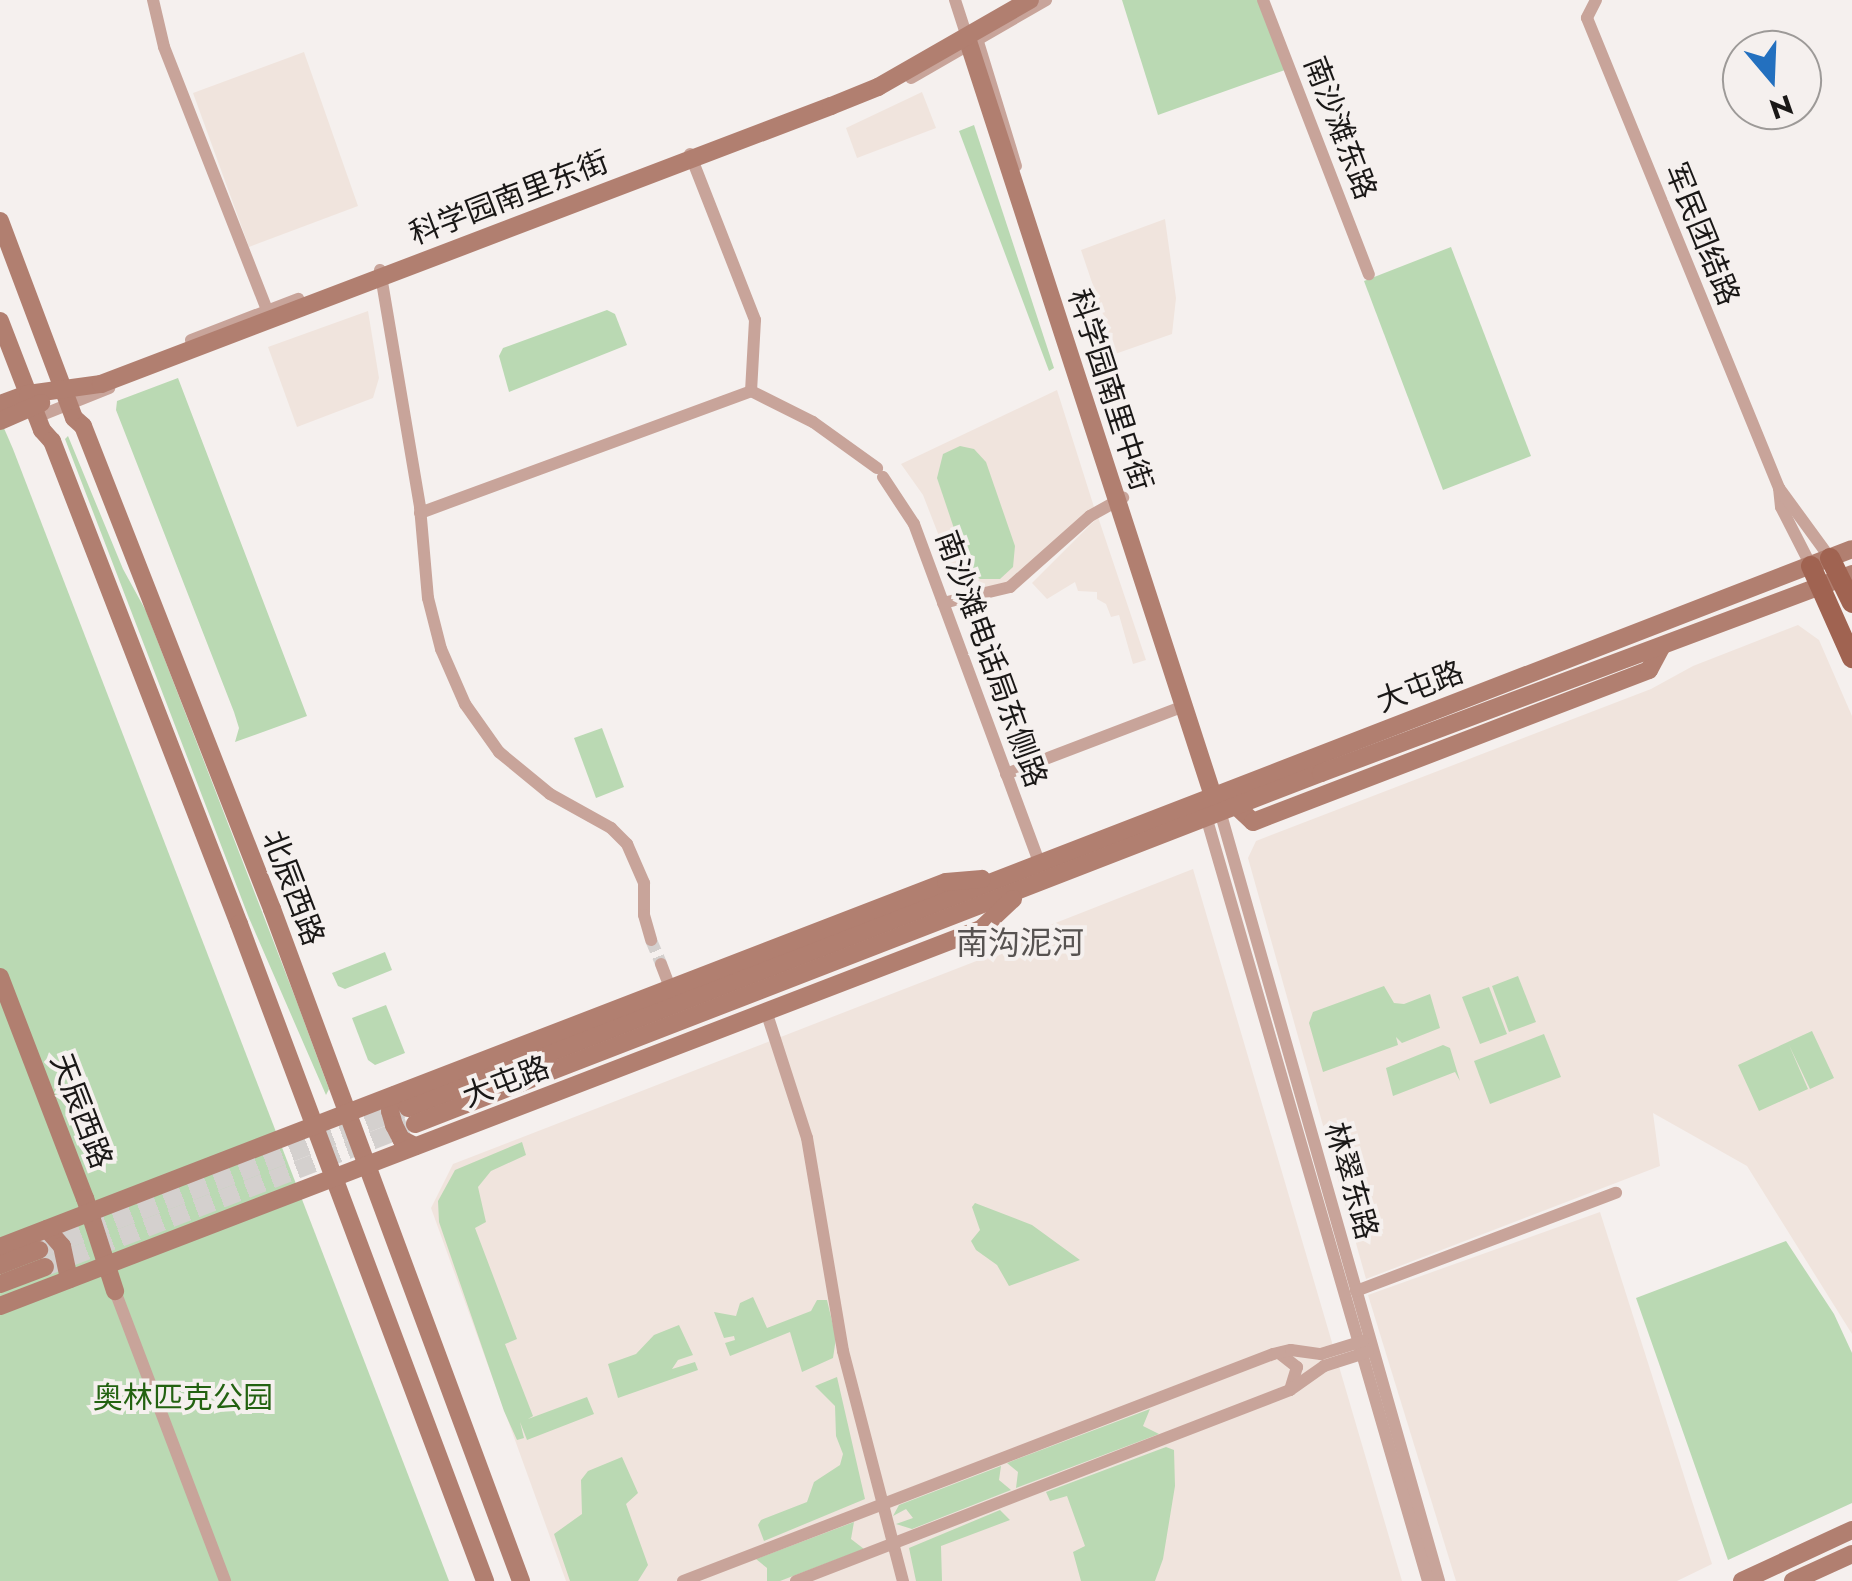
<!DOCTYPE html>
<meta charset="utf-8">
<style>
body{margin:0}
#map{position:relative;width:1852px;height:1581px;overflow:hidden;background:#f5f0ee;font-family:Jost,"Noto Sans SC",sans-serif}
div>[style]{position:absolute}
.built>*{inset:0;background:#f0e4dd}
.green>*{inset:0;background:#bad9b3}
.street-tunnel>*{height:12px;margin-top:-6px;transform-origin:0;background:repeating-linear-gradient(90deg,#d4d0ce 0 12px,transparent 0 18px)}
.secondary-tunnel>*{height:18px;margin-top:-9px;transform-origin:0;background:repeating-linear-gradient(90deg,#d4d0ce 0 18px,transparent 0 27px)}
.street>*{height:12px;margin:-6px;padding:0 6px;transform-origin:6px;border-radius:6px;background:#c8a49a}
.secondary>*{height:18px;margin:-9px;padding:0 9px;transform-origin:9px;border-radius:9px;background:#b17f70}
.primary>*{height:20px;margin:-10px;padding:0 10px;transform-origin:10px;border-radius:10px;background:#a06351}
span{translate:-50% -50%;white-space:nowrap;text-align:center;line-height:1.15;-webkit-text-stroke:8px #f5f0ee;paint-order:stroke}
.street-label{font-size:30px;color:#1a1817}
.park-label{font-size:30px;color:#236211}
.neighbourhood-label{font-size:32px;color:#575351}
.north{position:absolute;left:1722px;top:30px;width:100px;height:100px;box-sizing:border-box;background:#f5f0ee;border:2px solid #9d9a98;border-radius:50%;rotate:161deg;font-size:28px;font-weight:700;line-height:40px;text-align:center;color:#1a1817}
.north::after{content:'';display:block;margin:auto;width:35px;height:45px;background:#2370bf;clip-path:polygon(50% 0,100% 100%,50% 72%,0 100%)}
</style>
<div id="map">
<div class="built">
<i style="clip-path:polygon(304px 52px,358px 206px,249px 247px,193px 93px)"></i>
<i style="clip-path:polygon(922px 92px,936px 128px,857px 158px,846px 128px)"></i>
<i style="clip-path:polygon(1165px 219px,1176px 298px,1172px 334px,1098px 360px,1088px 331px,1106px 324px,1081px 250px)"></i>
<i style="clip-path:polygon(368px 311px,379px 378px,373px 398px,297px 427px,268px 347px)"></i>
<i style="clip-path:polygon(1057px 390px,1094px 507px,1014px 581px,987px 589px,958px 585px,923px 495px,901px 464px)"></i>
<i style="clip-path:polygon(1098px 517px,1146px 660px,1133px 664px,1119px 615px,1111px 617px,1106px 604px,1097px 599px,1097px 592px,1078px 591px,1075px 582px,1047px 599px,1032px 583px)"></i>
<i style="clip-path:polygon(1798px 625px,1819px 640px,1852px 716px,1852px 1334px,1747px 1166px,1653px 1113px,1660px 1166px,1366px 1279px,1248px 858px,1256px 841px,1651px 689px,1693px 666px)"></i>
<i style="clip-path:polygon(1193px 869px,1402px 1581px,566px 1581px,431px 1208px,453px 1164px,979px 960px,1035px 931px)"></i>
<i style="clip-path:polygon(1600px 1212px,1712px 1564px,1677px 1581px,1456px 1581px,1368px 1295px)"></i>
</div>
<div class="green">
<i style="clip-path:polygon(1122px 0,1258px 0,1285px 70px,1158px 115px)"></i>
<i style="clip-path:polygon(974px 125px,1054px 368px,1049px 371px,959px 131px)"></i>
<i style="clip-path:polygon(1451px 247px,1531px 456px,1443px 490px,1364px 281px)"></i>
<i style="clip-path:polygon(607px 310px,615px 314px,627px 345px,509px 392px,499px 356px,503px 348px)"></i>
<i style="clip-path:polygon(178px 378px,307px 716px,235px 742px,239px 728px,234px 712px,116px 410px,117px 401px)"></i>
<i style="clip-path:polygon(0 419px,13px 449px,449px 1581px,0 1581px)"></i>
<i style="clip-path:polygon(68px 436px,123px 569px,146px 611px,298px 1005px,329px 1089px,326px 1095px,249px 918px,65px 439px)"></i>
<i style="clip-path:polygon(960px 446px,974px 449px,986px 462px,1015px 546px,1013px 567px,1000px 579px,980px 579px,967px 567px,937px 478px,943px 454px)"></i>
<i style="clip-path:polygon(602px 728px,624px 787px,596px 798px,574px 738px)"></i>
<i style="clip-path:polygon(385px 952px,392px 970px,345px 989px,338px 986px,332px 973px)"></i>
<i style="clip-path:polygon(1518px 976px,1536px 1022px,1509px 1032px,1492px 986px)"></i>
<i style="clip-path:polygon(1384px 986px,1394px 1003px,1404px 1004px,1430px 994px,1440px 1028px,1402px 1043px,1396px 1037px,1398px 1045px,1323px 1072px,1309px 1023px,1313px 1012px)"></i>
<i style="clip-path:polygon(1489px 987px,1507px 1034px,1480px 1044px,1462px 997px)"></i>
<i style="clip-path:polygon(386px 1005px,405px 1053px,375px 1065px,368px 1060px,352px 1018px)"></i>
<i style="clip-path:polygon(1812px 1031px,1834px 1078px,1810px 1089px,1789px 1045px,1808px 1089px,1759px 1111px,1738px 1065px)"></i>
<i style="clip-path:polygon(1544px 1034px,1561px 1077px,1490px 1104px,1474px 1061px)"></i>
<i style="clip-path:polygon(1443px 1045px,1450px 1048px,1460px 1081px,1455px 1072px,1393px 1096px,1386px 1068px)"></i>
<i style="clip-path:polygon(522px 1142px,526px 1155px,491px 1171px,478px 1187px,486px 1222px,475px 1228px,517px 1339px,505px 1344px,533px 1416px,528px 1419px,587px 1397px,594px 1414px,527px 1440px,520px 1422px,524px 1438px,517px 1440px,504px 1411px,439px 1222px,438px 1201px,455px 1170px)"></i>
<i style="clip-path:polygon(975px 1203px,1032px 1225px,1080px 1260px,1009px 1286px,997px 1265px,976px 1250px,971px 1241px,980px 1230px,972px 1207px)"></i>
<i style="clip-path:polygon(1786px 1241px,1834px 1314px,1852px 1353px,1852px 1503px,1728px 1560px,1636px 1298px)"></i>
<i style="clip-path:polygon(753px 1297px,767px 1328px,811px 1311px,817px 1300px,827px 1300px,836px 1338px,833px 1358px,802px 1372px,790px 1332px,730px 1356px,725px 1343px,735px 1340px,734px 1336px,724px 1338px,714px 1312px,736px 1316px,740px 1303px)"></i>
<i style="clip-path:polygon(679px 1325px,693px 1355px,678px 1360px,672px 1369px,695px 1362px,698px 1370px,618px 1398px,608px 1364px,636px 1354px,654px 1335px)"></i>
<i style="clip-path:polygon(837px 1377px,865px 1499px,764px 1541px,758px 1525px,761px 1520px,807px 1502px,814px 1482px,840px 1465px,843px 1454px,836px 1436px,835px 1406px,815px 1386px)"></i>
<i style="clip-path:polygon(1150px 1409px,1143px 1426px,1159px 1434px,1016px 1488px,1018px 1472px,1007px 1463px)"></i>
<i style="clip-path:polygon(1166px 1447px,1174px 1450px,1175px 1486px,1163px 1559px,1155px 1581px,1081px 1581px,1073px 1552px,1085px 1546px,1067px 1496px,1050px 1501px,1046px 1492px)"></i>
<i style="clip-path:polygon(622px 1457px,638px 1493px,626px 1504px,648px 1565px,638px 1581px,570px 1581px,554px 1534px,582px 1514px,581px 1480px,588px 1471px)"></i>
<i style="clip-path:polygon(1001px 1466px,999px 1480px,1011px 1490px,912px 1529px,896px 1524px,913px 1518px,906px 1509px,893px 1516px,899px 1505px)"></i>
<i style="clip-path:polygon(1000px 1510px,1010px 1520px,941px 1546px,942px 1581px,916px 1581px,909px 1548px)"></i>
<i style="clip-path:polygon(854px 1522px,851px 1539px,864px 1549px,780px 1581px,767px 1581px,767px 1568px,756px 1559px)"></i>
</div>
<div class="street-tunnel">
<i style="left:651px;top:940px;width:26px;rotate:67deg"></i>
</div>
<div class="secondary-tunnel">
<i style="left:39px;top:1250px;width:389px;rotate:-21.1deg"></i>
<i style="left:45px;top:1267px;width:389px;rotate:-21.1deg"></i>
</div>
<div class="street">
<i style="left:153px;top:0;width:48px;rotate:76.8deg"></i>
<i style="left:164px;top:47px;width:291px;rotate:68.6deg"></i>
<i style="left:955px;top:0;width:40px;rotate:72deg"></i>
<i style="left:1263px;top:0;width:294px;rotate:68.9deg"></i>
<i style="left:1596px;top:0;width:20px;rotate:117deg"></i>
<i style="left:1587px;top:18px;width:508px;rotate:67.78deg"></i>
<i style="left:1779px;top:488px;width:19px;rotate:84deg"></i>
<i style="left:1781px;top:507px;width:66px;rotate:63deg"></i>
<i style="left:975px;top:32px;width:140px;rotate:73deg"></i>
<i style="left:911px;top:78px;width:156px;rotate:-30deg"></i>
<i style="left:690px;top:154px;width:178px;rotate:68.6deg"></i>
<i style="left:755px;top:320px;width:71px;rotate:93.2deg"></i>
<i style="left:751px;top:391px;width:69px;rotate:26.6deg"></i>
<i style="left:813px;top:422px;width:79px;rotate:35.7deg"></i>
<i style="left:380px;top:270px;width:240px;rotate:80.4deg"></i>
<i style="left:420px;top:507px;width:91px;rotate:85deg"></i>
<i style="left:428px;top:598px;width:53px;rotate:75.7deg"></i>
<i style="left:441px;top:649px;width:60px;rotate:66.4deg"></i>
<i style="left:465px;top:704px;width:59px;rotate:54.7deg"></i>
<i style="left:499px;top:752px;width:66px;rotate:39.5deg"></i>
<i style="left:550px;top:794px;width:70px;rotate:29.1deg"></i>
<i style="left:611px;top:828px;width:23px;rotate:45deg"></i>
<i style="left:627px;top:844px;width:43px;rotate:66.4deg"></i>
<i style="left:644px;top:883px;width:32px;rotate:90deg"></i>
<i style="left:644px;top:915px;width:26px;rotate:74deg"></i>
<i style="left:191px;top:340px;width:115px;rotate:-21deg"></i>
<i style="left:37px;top:417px;width:78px;rotate:-21.9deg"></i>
<i style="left:883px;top:477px;width:56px;rotate:56.6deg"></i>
<i style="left:914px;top:524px;width:363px;rotate:69.7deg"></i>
<i style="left:1779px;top:488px;width:87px;rotate:53.9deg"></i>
<i style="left:420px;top:513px;width:353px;rotate:-20.2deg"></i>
<i style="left:943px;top:603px;width:69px;rotate:-13.4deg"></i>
<i style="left:1010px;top:587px;width:107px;rotate:-41.6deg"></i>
<i style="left:1090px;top:516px;width:38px;rotate:-29deg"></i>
<i style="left:1006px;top:774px;width:191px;rotate:-20.9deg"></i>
<i style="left:1218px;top:804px;width:808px;rotate:74.12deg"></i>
<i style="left:1205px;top:813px;width:800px;rotate:73.81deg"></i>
<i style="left:661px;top:964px;width:28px;rotate:69deg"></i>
<i style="left:766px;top:1011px;width:133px;rotate:72.1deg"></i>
<i style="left:807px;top:1138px;width:216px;rotate:80.4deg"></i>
<i style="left:843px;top:1351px;width:238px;rotate:75.4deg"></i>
<i style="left:115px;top:1291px;width:310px;rotate:69.2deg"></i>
<i style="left:1356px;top:1291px;width:278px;rotate:-20.7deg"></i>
<i style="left:1279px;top:1353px;width:23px;rotate:38deg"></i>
<i style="left:1297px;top:1367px;width:24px;rotate:107deg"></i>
<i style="left:683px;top:1581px;width:632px;rotate:-21.04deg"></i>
<i style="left:1273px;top:1354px;width:18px;rotate:-13deg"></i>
<i style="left:1291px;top:1350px;width:30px;rotate:8deg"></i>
<i style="left:1321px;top:1354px;width:44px;rotate:-17.2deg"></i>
<i style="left:796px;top:1581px;width:530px;rotate:-21.14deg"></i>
<i style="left:1290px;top:1390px;width:42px;rotate:-35.2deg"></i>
<i style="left:1324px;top:1366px;width:46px;rotate:-17.7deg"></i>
</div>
<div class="secondary">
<i style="left:967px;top:38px;width:797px;rotate:72.02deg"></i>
<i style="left:1213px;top:796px;width:12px;rotate:95deg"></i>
<i style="left:0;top:221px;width:210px;rotate:69.4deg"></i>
<i style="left:74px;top:418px;width:12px;rotate:42deg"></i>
<i style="left:83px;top:426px;width:519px;rotate:68.63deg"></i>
<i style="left:272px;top:909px;width:717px;rotate:69.67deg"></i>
<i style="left:0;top:321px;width:117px;rotate:68.9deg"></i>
<i style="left:42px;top:430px;width:15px;rotate:48deg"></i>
<i style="left:52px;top:441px;width:518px;rotate:68.84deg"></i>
<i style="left:239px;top:924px;width:702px;rotate:69.47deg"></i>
<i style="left:0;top:404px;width:30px;rotate:-20deg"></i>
<i style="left:28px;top:394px;width:74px;rotate:-7.8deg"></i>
<i style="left:101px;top:384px;width:781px;rotate:-20.85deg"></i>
<i style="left:831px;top:106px;width:51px;rotate:-22deg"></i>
<i style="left:878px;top:87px;width:175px;rotate:-29.8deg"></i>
<i style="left:0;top:421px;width:45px;rotate:-23.7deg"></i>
<i style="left:1236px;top:806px;width:23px;rotate:43deg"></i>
<i style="left:1253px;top:822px;width:424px;rotate:-21deg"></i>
<i style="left:1649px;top:670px;width:27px;rotate:-62deg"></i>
<i style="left:0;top:977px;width:237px;rotate:69deg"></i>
<i style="left:85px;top:1198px;width:98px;rotate:72.1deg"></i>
<i style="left:395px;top:1095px;width:17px;rotate:107deg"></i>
<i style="left:390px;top:1111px;width:15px;rotate:74deg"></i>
<i style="left:394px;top:1125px;width:16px;rotate:63deg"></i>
<i style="left:401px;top:1139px;width:16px;rotate:27deg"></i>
<i style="left:408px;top:1108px;width:1548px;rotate:-21.16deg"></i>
<i style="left:415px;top:1124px;width:972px;rotate:-21.18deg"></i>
<i style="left:1321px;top:773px;width:567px;rotate:-20.54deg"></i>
<i style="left:47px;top:1229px;width:23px;rotate:49deg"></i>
<i style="left:62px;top:1246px;width:34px;rotate:78deg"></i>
<i style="left:0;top:1247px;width:1014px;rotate:-21.1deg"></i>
<i style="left:946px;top:882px;width:36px;rotate:-5deg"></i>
<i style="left:0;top:1265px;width:42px;rotate:-21deg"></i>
<i style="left:0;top:1284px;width:48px;rotate:-20.7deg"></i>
<i style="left:0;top:1306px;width:1051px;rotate:-21.02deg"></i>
<i style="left:981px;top:929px;width:44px;rotate:-43.2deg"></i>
<i style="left:1742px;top:1581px;width:121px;rotate:-24.9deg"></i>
<i style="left:1793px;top:1581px;width:65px;rotate:-24.6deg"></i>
</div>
<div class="primary">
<i style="left:1830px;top:558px;width:50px;rotate:63.9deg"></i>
<i style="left:1811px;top:566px;width:101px;rotate:66deg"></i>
</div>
<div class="street-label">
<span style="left:1340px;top:128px;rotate:69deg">南沙滩东路</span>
<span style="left:509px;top:198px;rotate:-21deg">科学园南里东街</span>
<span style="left:1702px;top:234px;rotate:68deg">军民团结路</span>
<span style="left:1110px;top:390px;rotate:72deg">科学园南里中街</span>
<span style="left:991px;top:659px;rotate:70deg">南沙滩电话局东侧路</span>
<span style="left:1420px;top:687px;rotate:-21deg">大屯路</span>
<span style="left:293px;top:888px;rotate:69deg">北辰西路</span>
<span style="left:506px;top:1082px;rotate:-21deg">大屯路</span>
<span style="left:81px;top:1111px;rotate:69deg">天辰西路</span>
<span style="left:1351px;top:1181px;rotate:74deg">林翠东路</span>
</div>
<div class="park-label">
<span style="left:183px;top:1398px">奥林匹克公园</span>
</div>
<div class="neighbourhood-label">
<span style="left:1020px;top:943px">南沟泥河</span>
</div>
<div class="north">N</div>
</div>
